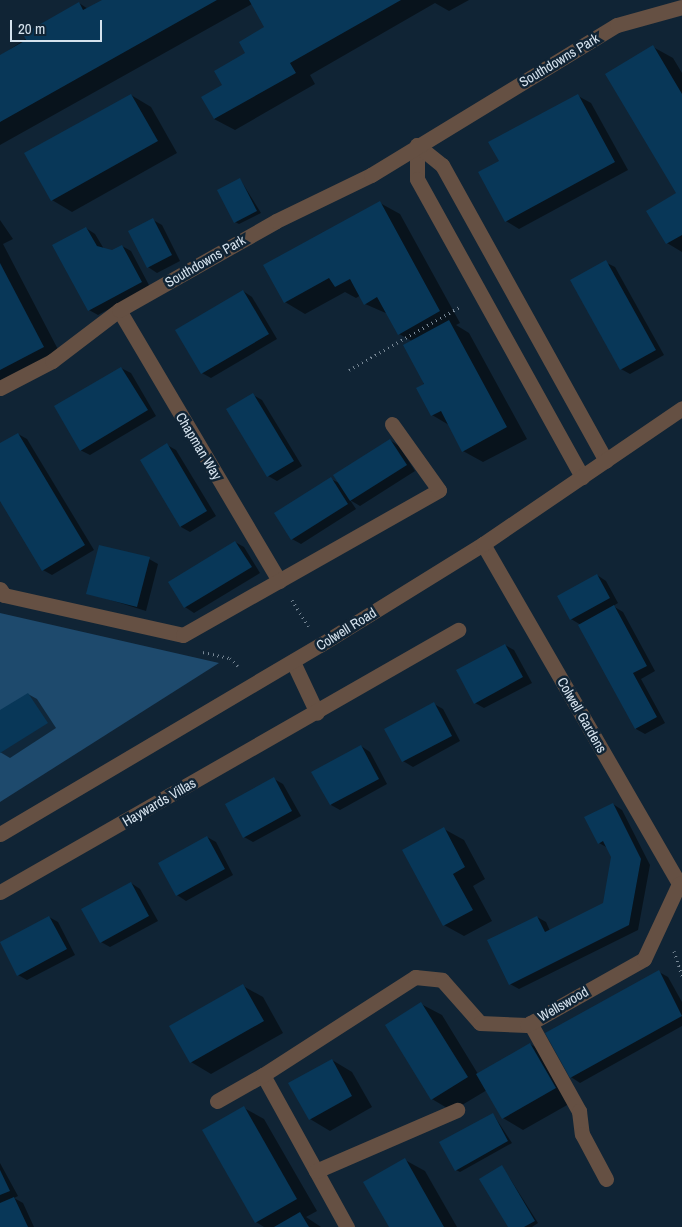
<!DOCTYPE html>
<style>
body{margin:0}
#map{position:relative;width:682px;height:1227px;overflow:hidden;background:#102435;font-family:"Archivo Narrow",sans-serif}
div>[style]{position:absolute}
.forest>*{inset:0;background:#1e4a6d}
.shadow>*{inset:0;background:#0007}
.building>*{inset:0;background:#083758}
.path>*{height:3px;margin-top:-1.5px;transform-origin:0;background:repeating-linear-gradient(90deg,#788896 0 1px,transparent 0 5px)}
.minor>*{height:15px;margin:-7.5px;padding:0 7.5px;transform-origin:7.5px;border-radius:7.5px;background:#655043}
span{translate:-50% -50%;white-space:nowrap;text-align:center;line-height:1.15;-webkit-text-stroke:5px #102435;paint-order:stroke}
.street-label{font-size:14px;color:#d5e2ed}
.scale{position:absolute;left:10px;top:20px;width:92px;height:22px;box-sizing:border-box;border:2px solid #d5e2ed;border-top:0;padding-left:6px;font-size:15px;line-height:18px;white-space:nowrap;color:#d5e2ed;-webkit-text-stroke:4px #102435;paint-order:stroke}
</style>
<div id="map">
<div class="forest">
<i style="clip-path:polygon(0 613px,219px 663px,0 802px)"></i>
</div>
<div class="shadow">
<i style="clip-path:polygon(103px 0,469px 0,449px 11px,435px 3px,310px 75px,315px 84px,235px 130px,214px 119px,224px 86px,266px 28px,252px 4px,0 145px,0 56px,79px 3px,88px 9px)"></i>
<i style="clip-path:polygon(653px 47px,673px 58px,682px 73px,682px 252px,667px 243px,678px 193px)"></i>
<i style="clip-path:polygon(131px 95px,151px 107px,177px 153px,72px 212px,52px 200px)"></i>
<i style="clip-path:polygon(578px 96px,591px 103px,628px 170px,519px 229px,506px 221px)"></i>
<i style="clip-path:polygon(240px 179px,261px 213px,239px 224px,235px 222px)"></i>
<i style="clip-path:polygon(380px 203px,400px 214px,460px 323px,456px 325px,469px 333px,527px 439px,483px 462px,463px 451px,449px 425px,432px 415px,412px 341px,399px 334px,388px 314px,365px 304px,361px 295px,356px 298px,345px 292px,305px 314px,285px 302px)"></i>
<i style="clip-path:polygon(0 220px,13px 239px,3px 244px,63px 359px,0 391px)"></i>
<i style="clip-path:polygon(153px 220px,162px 225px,180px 261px,157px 273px,148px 267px)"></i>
<i style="clip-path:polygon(86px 228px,95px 234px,104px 249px,112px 251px,122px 246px,131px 251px,150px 287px,98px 315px,89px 310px)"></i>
<i style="clip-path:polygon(605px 262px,615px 267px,664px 355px,630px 374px,621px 369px)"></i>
<i style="clip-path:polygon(243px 291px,252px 297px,277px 339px,211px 378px,202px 373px)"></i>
<i style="clip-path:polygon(121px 368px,131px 373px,156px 416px,90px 455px,80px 450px)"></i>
<i style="clip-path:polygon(253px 395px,262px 400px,302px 466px,277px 481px,268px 476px)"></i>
<i style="clip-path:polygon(18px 434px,27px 439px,94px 550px,52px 575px,43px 570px,0 499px,0 445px)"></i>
<i style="clip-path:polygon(390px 440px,399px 446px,415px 471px,360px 506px,350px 500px,356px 509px,301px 544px,292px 539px,331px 479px,341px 484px)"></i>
<i style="clip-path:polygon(167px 445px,176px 450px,216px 516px,190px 532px,181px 527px,141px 460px)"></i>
<i style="clip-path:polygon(235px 542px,244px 547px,260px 573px,194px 613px,185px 607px,170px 582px)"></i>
<i style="clip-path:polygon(149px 559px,158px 564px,146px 611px,88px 593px)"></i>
<i style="clip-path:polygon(597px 575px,606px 581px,618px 603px,613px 606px,623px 612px,655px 671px,641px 679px,665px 723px,645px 734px,636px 729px,581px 625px,571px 619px)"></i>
<i style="clip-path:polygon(505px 645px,514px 650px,532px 683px,484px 708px,475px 703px)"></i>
<i style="clip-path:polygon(28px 694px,37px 699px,56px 728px,10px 758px,0 752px,0 712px)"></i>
<i style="clip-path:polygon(434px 704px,443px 709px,460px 741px,413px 767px,403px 761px,386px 730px)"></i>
<i style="clip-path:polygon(361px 746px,370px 752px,387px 784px,340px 810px,331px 805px)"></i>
<i style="clip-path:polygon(274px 779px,283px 784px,301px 816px,253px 842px,244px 837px)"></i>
<i style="clip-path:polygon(613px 804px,622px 810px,650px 865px,638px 930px,519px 989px,510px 984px,537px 917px,546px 922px,550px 931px,604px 904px,612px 857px,608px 848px,599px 843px)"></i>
<i style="clip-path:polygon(444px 829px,464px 840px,485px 879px,473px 886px,492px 921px,464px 936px,444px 925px)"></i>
<i style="clip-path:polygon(207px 837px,216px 842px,233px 875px,186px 901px,177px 895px)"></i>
<i style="clip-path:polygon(131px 883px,140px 889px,158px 921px,110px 947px,101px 942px)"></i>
<i style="clip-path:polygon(49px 917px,58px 922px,75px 955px,27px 980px,18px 975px)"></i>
<i style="clip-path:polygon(659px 972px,668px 977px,682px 1002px,682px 1026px,580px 1083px,571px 1077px)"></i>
<i style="clip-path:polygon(243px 986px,263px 997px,283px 1033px,211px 1074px,191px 1062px)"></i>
<i style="clip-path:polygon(421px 1004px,442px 1015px,478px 1074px,530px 1044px,551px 1056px,576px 1100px,523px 1130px,503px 1118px,487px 1090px,452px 1111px,432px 1099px)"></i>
<i style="clip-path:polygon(332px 1060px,352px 1072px,372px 1107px,330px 1131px,310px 1119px)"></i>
<i style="clip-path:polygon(244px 1108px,264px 1119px,317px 1211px,306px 1217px,321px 1227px,264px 1227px,256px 1222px,204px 1130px)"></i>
<i style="clip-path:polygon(493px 1114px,512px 1143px,460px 1172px,456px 1170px)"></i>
<i style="clip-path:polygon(405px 1160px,425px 1171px,457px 1227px,390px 1227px)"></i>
<i style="clip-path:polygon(0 1163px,18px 1196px,14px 1198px,23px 1203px,34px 1227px,0 1227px)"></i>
<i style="clip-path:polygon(502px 1166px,538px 1223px,532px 1227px,510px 1227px)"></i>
</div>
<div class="building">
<i style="clip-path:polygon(102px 0,217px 0,0 122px,0 55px,26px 40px,23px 34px,79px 2px,83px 10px)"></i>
<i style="clip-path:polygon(249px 0,401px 0,290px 63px,296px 73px,214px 119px,201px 97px,222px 85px,214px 71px,245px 53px,239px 42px,264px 27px)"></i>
<i style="clip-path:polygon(653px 45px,682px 94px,682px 235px,666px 244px,646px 211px,676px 193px,605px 74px)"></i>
<i style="clip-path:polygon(131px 94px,158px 141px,51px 201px,24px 153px)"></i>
<i style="clip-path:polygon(578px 94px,615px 162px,505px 222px,478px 172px,499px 161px,488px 142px)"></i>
<i style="clip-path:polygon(240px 178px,257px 211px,234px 223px,217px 190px)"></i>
<i style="clip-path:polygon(380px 201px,440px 311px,398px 335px,377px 297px,364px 305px,350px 279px,335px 287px,329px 278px,284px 303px,263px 265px)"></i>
<i style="clip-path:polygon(153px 218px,172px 255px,147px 268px,128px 231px)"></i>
<i style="clip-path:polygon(86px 227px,97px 246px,112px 250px,122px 245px,142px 282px,88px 311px,52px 245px)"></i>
<i style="clip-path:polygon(606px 260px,656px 350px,620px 370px,570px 280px)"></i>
<i style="clip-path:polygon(0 263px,44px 347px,0 370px)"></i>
<i style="clip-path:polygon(243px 290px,269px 334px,201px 374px,175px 330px)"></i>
<i style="clip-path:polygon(449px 320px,507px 427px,462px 452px,441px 411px,431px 416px,416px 388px,424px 384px,403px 345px)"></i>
<i style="clip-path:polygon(121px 367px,148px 410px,80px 451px,54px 406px)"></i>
<i style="clip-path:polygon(253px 393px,294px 461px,267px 477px,226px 409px)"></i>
<i style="clip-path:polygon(18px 433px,85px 545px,42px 571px,0 501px,0 443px)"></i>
<i style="clip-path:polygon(390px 439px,407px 465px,350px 501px,333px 475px)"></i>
<i style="clip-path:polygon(167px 443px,207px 511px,180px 527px,140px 460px)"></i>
<i style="clip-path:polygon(331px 477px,348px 504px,291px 540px,274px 513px)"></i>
<i style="clip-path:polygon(235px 541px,252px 567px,184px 608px,168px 582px)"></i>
<i style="clip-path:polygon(99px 545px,150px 557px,137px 607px,86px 594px)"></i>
<i style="clip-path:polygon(597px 574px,610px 598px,570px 620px,557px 596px)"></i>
<i style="clip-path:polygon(614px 605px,647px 666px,633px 673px,657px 717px,635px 729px,578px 625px)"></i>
<i style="clip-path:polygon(505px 644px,523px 677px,474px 704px,456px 670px)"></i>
<i style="clip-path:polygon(28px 693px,48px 723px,0 753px,0 710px)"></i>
<i style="clip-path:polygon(434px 702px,452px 736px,402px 762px,384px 729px)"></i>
<i style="clip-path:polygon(361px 745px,379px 779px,330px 805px,311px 772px)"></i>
<i style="clip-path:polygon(274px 777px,292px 811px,243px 838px,225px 804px)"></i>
<i style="clip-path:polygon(613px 803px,641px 859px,629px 925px,509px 985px,487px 940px,537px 916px,545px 932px,603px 903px,611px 857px,603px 841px,598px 844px,584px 817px)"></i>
<i style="clip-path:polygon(444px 827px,465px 867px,453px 874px,473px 910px,443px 926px,402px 850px)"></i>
<i style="clip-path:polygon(207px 836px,225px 869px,176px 896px,158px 863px)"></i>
<i style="clip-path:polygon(131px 882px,149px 916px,100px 943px,81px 909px)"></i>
<i style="clip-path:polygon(49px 916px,67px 949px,17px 976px,0 942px)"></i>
<i style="clip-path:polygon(659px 970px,682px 1016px,570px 1078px,545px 1033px)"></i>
<i style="clip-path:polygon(243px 984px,264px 1021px,190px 1063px,169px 1026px)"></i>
<i style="clip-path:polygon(421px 1002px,468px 1077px,431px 1100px,385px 1025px)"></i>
<i style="clip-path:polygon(530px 1043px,556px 1088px,502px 1119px,476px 1074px)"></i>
<i style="clip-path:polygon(332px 1059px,352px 1096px,309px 1120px,288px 1083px)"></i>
<i style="clip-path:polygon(244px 1106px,297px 1199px,255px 1223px,202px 1130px)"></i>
<i style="clip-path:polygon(493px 1113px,508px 1141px,455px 1171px,439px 1142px)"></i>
<i style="clip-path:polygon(405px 1158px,444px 1227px,389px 1227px,363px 1182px)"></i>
<i style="clip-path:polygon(502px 1165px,535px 1221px,524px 1227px,508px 1227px,479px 1179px)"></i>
<i style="clip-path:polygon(0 1170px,10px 1191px,0 1195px)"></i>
<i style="clip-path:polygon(14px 1197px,28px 1227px,0 1227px,0 1203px)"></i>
<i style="clip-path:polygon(300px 1212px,309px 1227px,274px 1227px)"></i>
</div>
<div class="path">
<i style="left:349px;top:370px;width:129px;rotate:-29.7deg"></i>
<i style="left:292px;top:600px;width:31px;rotate:58deg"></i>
<i style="left:203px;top:652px;width:28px;rotate:13deg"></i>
<i style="left:230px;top:658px;width:11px;rotate:45deg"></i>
<i style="left:674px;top:951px;width:26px;rotate:72deg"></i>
</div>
<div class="minor">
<i style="left:417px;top:145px;width:34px;rotate:90deg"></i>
<i style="left:417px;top:179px;width:341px;rotate:61deg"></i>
<i style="left:417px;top:145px;width:32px;rotate:39deg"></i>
<i style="left:442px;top:165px;width:338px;rotate:61deg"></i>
<i style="left:119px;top:310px;width:315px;rotate:59.4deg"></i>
<i style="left:0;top:388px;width:59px;rotate:-27.4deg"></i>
<i style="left:52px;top:361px;width:84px;rotate:-37.3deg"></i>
<i style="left:119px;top:310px;width:180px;rotate:-29.5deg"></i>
<i style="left:276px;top:221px;width:106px;rotate:-25.8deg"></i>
<i style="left:371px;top:175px;width:288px;rotate:-31.4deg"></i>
<i style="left:617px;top:25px;width:67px;rotate:-15.5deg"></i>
<i style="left:483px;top:544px;width:392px;rotate:60deg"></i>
<i style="left:0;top:589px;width:7px;rotate:56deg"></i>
<i style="left:4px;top:595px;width:183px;rotate:12.6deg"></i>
<i style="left:183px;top:635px;width:294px;rotate:-29.5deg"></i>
<i style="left:439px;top:490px;width:81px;rotate:-125.5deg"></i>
<i style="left:293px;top:662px;width:56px;rotate:64.8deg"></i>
<i style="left:0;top:834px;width:372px;rotate:-30.6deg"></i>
<i style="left:320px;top:645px;width:192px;rotate:-31.8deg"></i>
<i style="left:483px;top:544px;width:241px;rotate:-34.3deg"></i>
<i style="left:0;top:892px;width:528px;rotate:-29.77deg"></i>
<i style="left:530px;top:1023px;width:101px;rotate:60.9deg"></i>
<i style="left:579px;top:1111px;width:23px;rotate:83deg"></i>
<i style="left:582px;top:1134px;width:51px;rotate:61.9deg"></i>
<i style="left:263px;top:1075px;width:174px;rotate:61.1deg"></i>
<i style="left:217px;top:1101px;width:53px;rotate:-29.5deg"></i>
<i style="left:263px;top:1075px;width:181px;rotate:-32.8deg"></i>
<i style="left:415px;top:977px;width:27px;rotate:6deg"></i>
<i style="left:442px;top:980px;width:57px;rotate:48.5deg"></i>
<i style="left:480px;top:1023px;width:47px;rotate:2.4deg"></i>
<i style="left:527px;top:1025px;width:134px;rotate:-29.4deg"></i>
<i style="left:644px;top:959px;width:83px;rotate:-65deg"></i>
<i style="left:316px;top:1171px;width:154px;rotate:-23.4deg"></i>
</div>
<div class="street-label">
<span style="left:559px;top:60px;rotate:-31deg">Southdowns Park</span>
<span style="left:205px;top:261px;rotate:-30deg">Southdowns Park</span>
<span style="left:199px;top:446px;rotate:59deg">Chapman Way</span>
<span style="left:346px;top:629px;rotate:-32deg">Colwell Road</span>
<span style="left:582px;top:715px;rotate:60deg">Colwell Gardens</span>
<span style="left:159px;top:802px;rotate:-30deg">Haywards Villas</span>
<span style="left:563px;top:1004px;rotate:-30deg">Wellswood</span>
</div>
<div class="scale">20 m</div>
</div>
